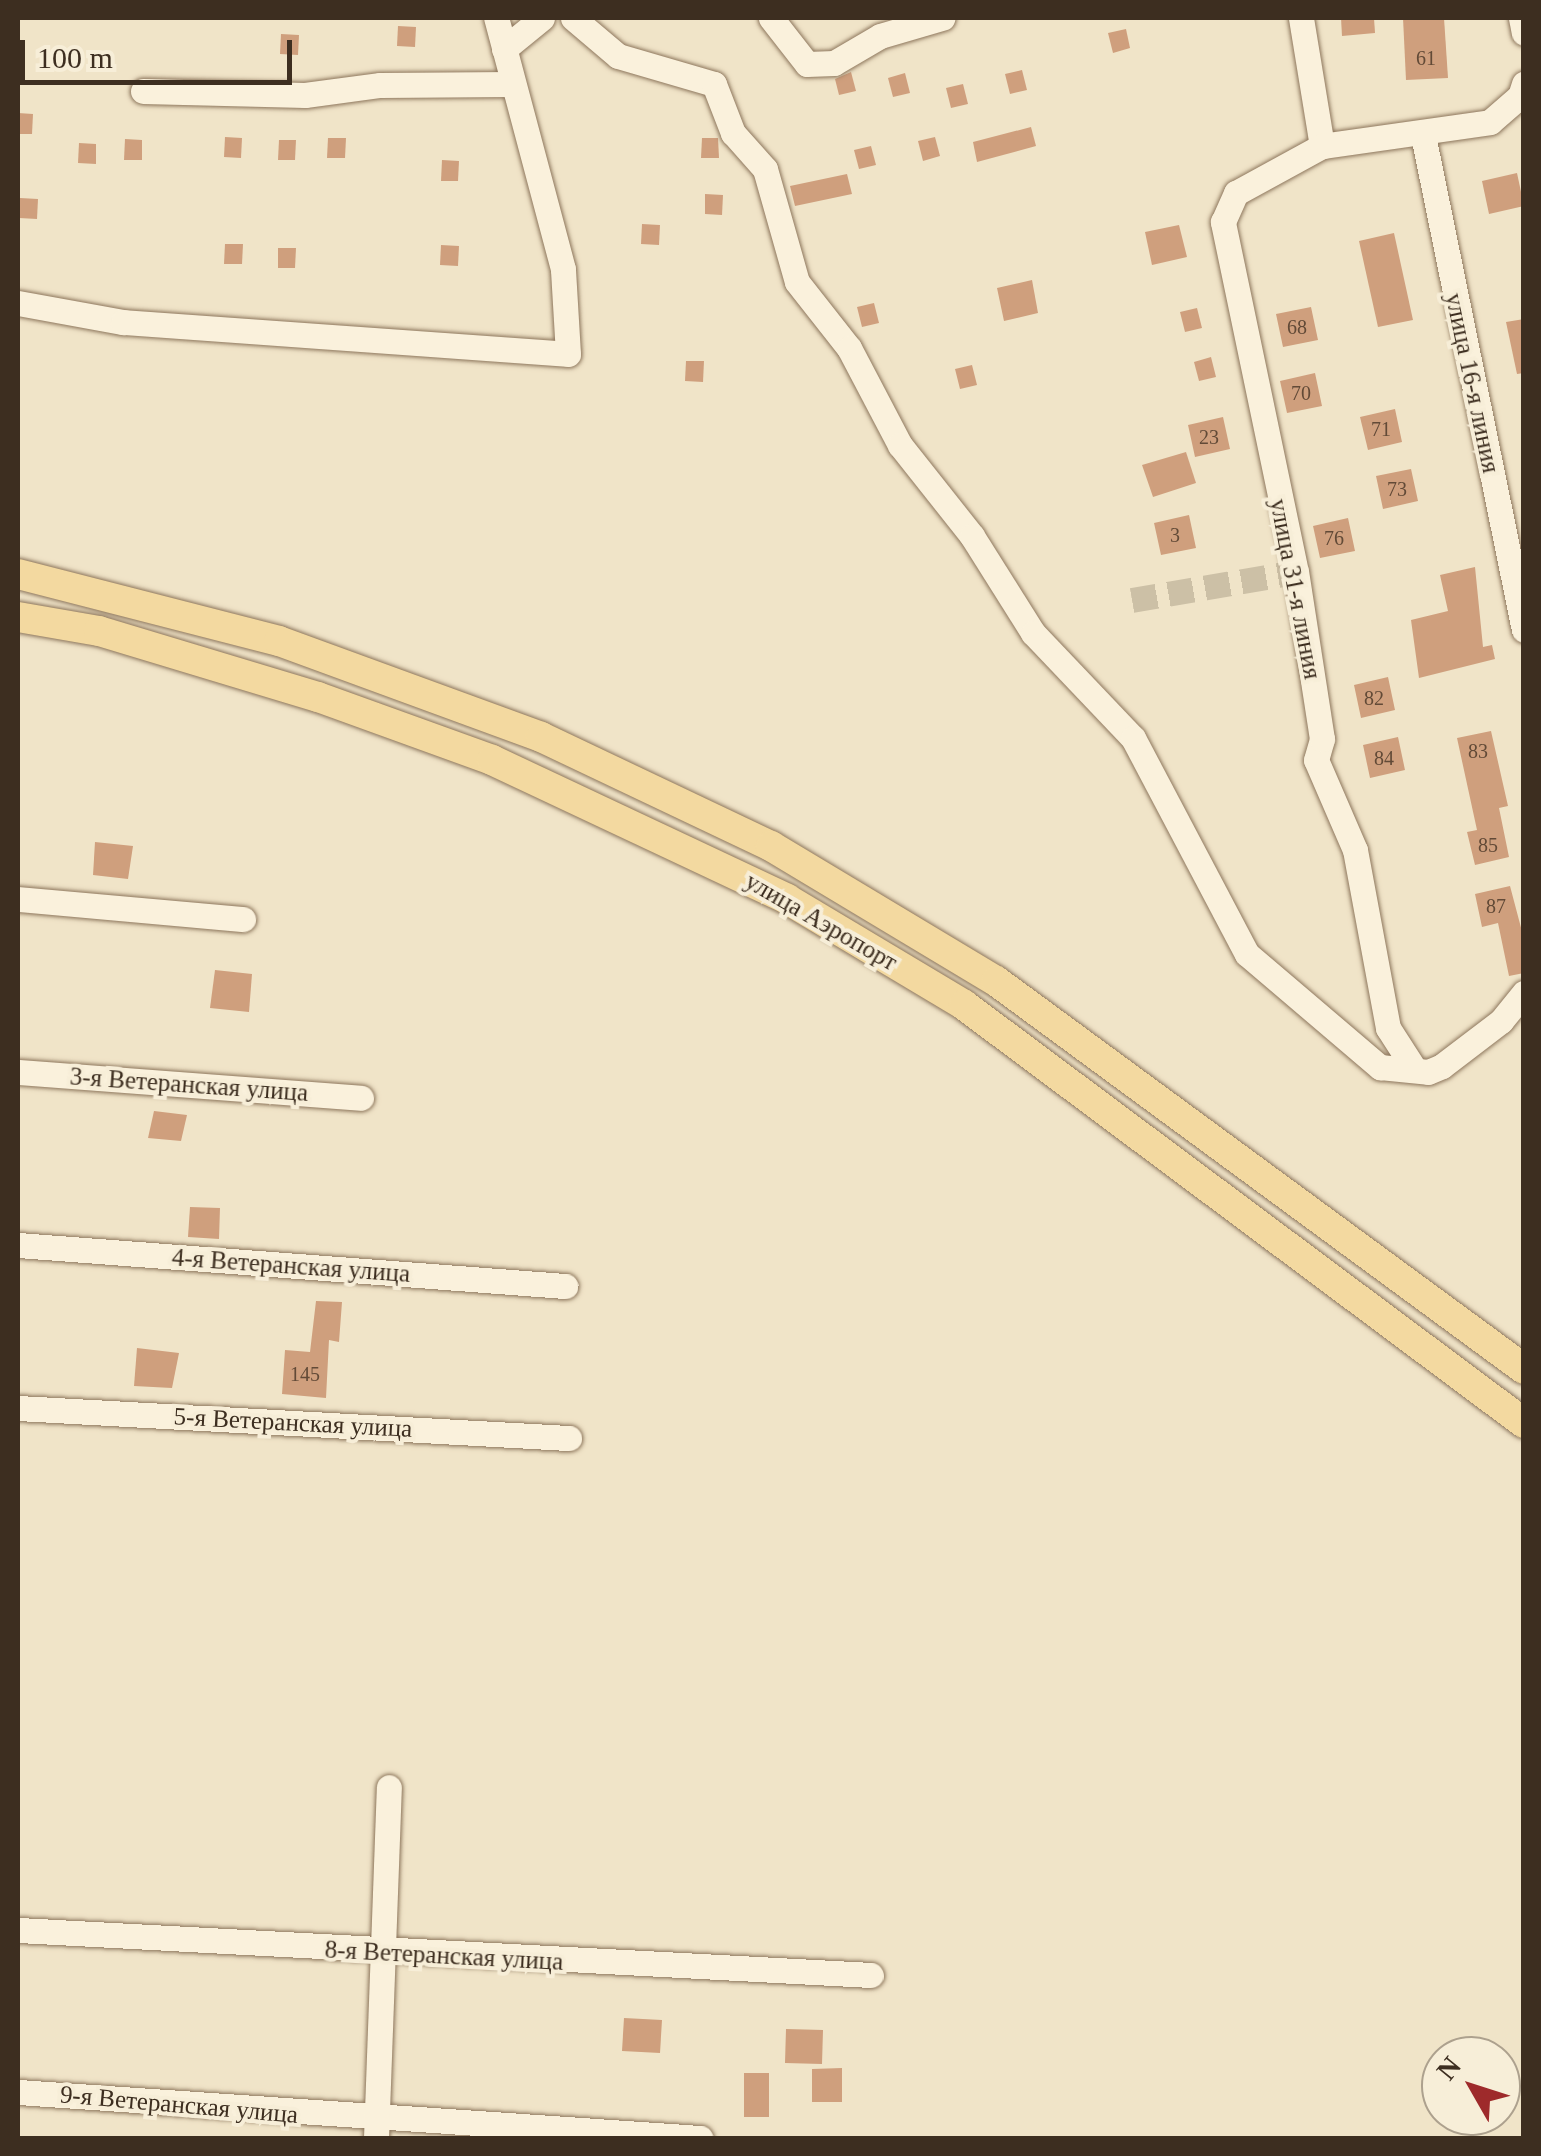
<!DOCTYPE html>
<meta charset="utf-8">
<style>
body{margin:0}
#map{position:relative;width:1541px;height:2156px;overflow:hidden;background:#f0e4c8;font-family:"Times New Roman",serif}
div>[style]{position:absolute}
.building>*{inset:0;background:#cf9f7d}
.minor-tunnel>*{height:25px;margin-top:-12.5px;transform-origin:0;background:repeating-linear-gradient(90deg,#ccc0a6 0 25px,transparent 0 37px)}
.roads{filter:drop-shadow(0 0 2px #8d765c) drop-shadow(0 0 2px #8d765c)}
.minor>*{height:25px;margin:-12.5px;padding:0 12.5px;transform-origin:12.5px;border-radius:12.5px;background:#faf1dc}
.major>*{height:30px;margin:-15px;padding:0 15px;transform-origin:15px;border-radius:15px;background:#f3d9a0}
span{translate:-50% -50%;white-space:nowrap;text-align:center;line-height:1.15;-webkit-text-stroke:8px #f7eed8;paint-order:stroke}
.number-label{font-size:20px;color:#624a37}
.number-label span{-webkit-text-stroke-width:0}
.street-label{font-size:25px;color:#3d2e20}
.frame{position:absolute;inset:0;border:20px solid #3d2e20;pointer-events:none}
.north{position:absolute;left:1421px;top:2036px;width:100px;height:100px;box-sizing:border-box;background:#f7eed8;border:2px solid #ada18e;border-radius:50%;rotate:309deg;font-size:28px;font-weight:700;line-height:40px;text-align:center;color:#3d2e20}
.north::after{content:'';display:block;margin:auto;width:35px;height:45px;background:#9e2a2b;clip-path:polygon(50% 0,100% 100%,50% 72%,0 100%)}
.scale{position:absolute;left:20px;top:40px;width:272px;height:45px;box-sizing:border-box;border:5px solid #3d2e20;border-top:0;padding-left:12px;font-size:30px;line-height:35px;white-space:nowrap;color:#3d2e20;-webkit-text-stroke:8px #f7eed8;paint-order:stroke}
</style>
<div id="map">
<div class="building">
<i style="clip-path:polygon(1341px 18px,1374px 18px,1375px 33px,1342px 36px)"></i>
<i style="clip-path:polygon(1403px 18px,1444px 18px,1448px 78px,1406px 80px)"></i>
<i style="clip-path:polygon(398px 26px,416px 27px,415px 47px,397px 46px)"></i>
<i style="clip-path:polygon(1126px 29px,1130px 48px,1113px 53px,1108px 33px)"></i>
<i style="clip-path:polygon(281px 34px,299px 35px,298px 55px,280px 54px)"></i>
<i style="clip-path:polygon(1022px 70px,1027px 90px,1010px 94px,1005px 74px)"></i>
<i style="clip-path:polygon(851px 72px,856px 91px,839px 95px,835px 79px)"></i>
<i style="clip-path:polygon(905px 73px,910px 93px,893px 97px,888px 78px)"></i>
<i style="clip-path:polygon(963px 84px,968px 104px,951px 108px,946px 88px)"></i>
<i style="clip-path:polygon(18px 113px,33px 114px,32px 134px,18px 134px)"></i>
<i style="clip-path:polygon(1031px 127px,1036px 146px,977px 162px,973px 142px)"></i>
<i style="clip-path:polygon(225px 137px,242px 138px,241px 158px,224px 157px)"></i>
<i style="clip-path:polygon(935px 137px,940px 156px,923px 161px,918px 141px)"></i>
<i style="clip-path:polygon(328px 138px,346px 138px,345px 158px,327px 158px)"></i>
<i style="clip-path:polygon(702px 138px,718px 138px,719px 158px,701px 158px)"></i>
<i style="clip-path:polygon(125px 139px,142px 140px,142px 160px,124px 160px)"></i>
<i style="clip-path:polygon(279px 140px,296px 140px,295px 160px,278px 160px)"></i>
<i style="clip-path:polygon(79px 143px,96px 144px,96px 164px,78px 163px)"></i>
<i style="clip-path:polygon(871px 146px,876px 165px,859px 169px,854px 150px)"></i>
<i style="clip-path:polygon(442px 160px,459px 161px,458px 181px,441px 181px)"></i>
<i style="clip-path:polygon(1517px 173px,1524px 206px,1489px 214px,1482px 181px)"></i>
<i style="clip-path:polygon(847px 174px,852px 194px,795px 206px,790px 186px)"></i>
<i style="clip-path:polygon(705px 194px,723px 195px,722px 215px,705px 214px)"></i>
<i style="clip-path:polygon(20px 198px,38px 199px,37px 219px,19px 218px)"></i>
<i style="clip-path:polygon(642px 224px,660px 225px,659px 245px,641px 244px)"></i>
<i style="clip-path:polygon(1179px 225px,1187px 257px,1152px 265px,1145px 232px)"></i>
<i style="clip-path:polygon(1394px 233px,1413px 320px,1378px 327px,1359px 241px)"></i>
<i style="clip-path:polygon(225px 244px,243px 244px,242px 264px,224px 264px)"></i>
<i style="clip-path:polygon(441px 245px,459px 246px,458px 266px,440px 265px)"></i>
<i style="clip-path:polygon(278px 248px,296px 248px,295px 268px,278px 268px)"></i>
<i style="clip-path:polygon(1032px 280px,1038px 313px,1004px 321px,997px 288px)"></i>
<i style="clip-path:polygon(874px 303px,879px 323px,862px 327px,857px 307px)"></i>
<i style="clip-path:polygon(1311px 307px,1318px 340px,1283px 347px,1276px 314px)"></i>
<i style="clip-path:polygon(1197px 308px,1202px 328px,1185px 332px,1180px 312px)"></i>
<i style="clip-path:polygon(1524px 319px,1524px 373px,1517px 374px,1506px 322px)"></i>
<i style="clip-path:polygon(1211px 357px,1216px 377px,1199px 381px,1194px 362px)"></i>
<i style="clip-path:polygon(686px 361px,704px 361px,703px 382px,685px 381px)"></i>
<i style="clip-path:polygon(972px 365px,977px 385px,960px 389px,955px 369px)"></i>
<i style="clip-path:polygon(1315px 373px,1322px 406px,1287px 413px,1280px 381px)"></i>
<i style="clip-path:polygon(1395px 409px,1402px 442px,1368px 450px,1360px 417px)"></i>
<i style="clip-path:polygon(1223px 417px,1230px 449px,1195px 457px,1188px 425px)"></i>
<i style="clip-path:polygon(1186px 452px,1196px 483px,1153px 497px,1142px 465px)"></i>
<i style="clip-path:polygon(1411px 469px,1418px 501px,1383px 509px,1376px 476px)"></i>
<i style="clip-path:polygon(1189px 515px,1196px 548px,1161px 555px,1154px 523px)"></i>
<i style="clip-path:polygon(1348px 518px,1355px 551px,1320px 558px,1313px 526px)"></i>
<i style="clip-path:polygon(1475px 567px,1483px 647px,1492px 645px,1495px 659px,1419px 678px,1411px 620px,1448px 611px,1440px 575px)"></i>
<i style="clip-path:polygon(1388px 677px,1395px 710px,1361px 718px,1354px 685px)"></i>
<i style="clip-path:polygon(1491px 731px,1508px 806px,1499px 808px,1509px 857px,1475px 865px,1467px 832px,1477px 830px,1457px 738px)"></i>
<i style="clip-path:polygon(1398px 737px,1405px 770px,1370px 778px,1363px 745px)"></i>
<i style="clip-path:polygon(95px 842px,133px 846px,128px 879px,93px 875px)"></i>
<i style="clip-path:polygon(1510px 886px,1524px 939px,1524px 973px,1509px 976px,1498px 923px,1482px 927px,1475px 894px)"></i>
<i style="clip-path:polygon(215px 970px,252px 974px,249px 1012px,210px 1008px)"></i>
<i style="clip-path:polygon(154px 1111px,187px 1115px,181px 1141px,148px 1138px)"></i>
<i style="clip-path:polygon(190px 1207px,220px 1208px,219px 1239px,188px 1237px)"></i>
<i style="clip-path:polygon(316px 1301px,342px 1302px,339px 1342px,329px 1340px,326px 1398px,282px 1394px,285px 1350px,310px 1352px)"></i>
<i style="clip-path:polygon(137px 1348px,179px 1353px,172px 1388px,134px 1386px)"></i>
<i style="clip-path:polygon(624px 2018px,662px 2020px,660px 2053px,622px 2051px)"></i>
<i style="clip-path:polygon(786px 2029px,823px 2030px,822px 2064px,785px 2063px)"></i>
<i style="clip-path:polygon(842px 2068px,842px 2102px,812px 2102px,812px 2069px)"></i>
<i style="clip-path:polygon(744px 2073px,769px 2073px,769px 2117px,744px 2117px)"></i>
</div>
<div class="minor-tunnel">
<i style="left:1132px;top:600px;width:166px;rotate:-9.7deg"></i>
</div>
<div class="roads">
<div class="minor">
<i style="left:573px;top:18px;width:59px;rotate:40.2deg"></i>
<i style="left:618px;top:56px;width:100px;rotate:16.3deg"></i>
<i style="left:714px;top:84px;width:53px;rotate:68.8deg"></i>
<i style="left:733px;top:133px;width:48px;rotate:48.4deg"></i>
<i style="left:765px;top:169px;width:117px;rotate:74.2deg"></i>
<i style="left:797px;top:282px;width:84px;rotate:51.8deg"></i>
<i style="left:849px;top:348px;width:110px;rotate:62.3deg"></i>
<i style="left:900px;top:445px;width:116px;rotate:51.6deg"></i>
<i style="left:972px;top:536px;width:115px;rotate:57.8deg"></i>
<i style="left:1033px;top:633px;width:145px;rotate:46.4deg"></i>
<i style="left:1133px;top:738px;width:244px;rotate:62.2deg"></i>
<i style="left:1247px;top:954px;width:175px;rotate:40.4deg"></i>
<i style="left:1380px;top:1067px;width:48px;rotate:5.9deg"></i>
<i style="left:1428px;top:1072px;width:15px;rotate:-23deg"></i>
<i style="left:1442px;top:1066px;width:74px;rotate:-37.3deg"></i>
<i style="left:1501px;top:1021px;width:36px;rotate:-51deg"></i>
<i style="left:771px;top:18px;width:58px;rotate:52deg"></i>
<i style="left:807px;top:64px;width:27px;rotate:-2deg"></i>
<i style="left:834px;top:63px;width:53px;rotate:-30.4deg"></i>
<i style="left:880px;top:36px;width:65px;rotate:-16.2deg"></i>
<i style="left:1301px;top:18px;width:130px;rotate:80.7deg"></i>
<i style="left:1521px;top:18px;width:15px;rotate:79deg"></i>
<i style="left:504px;top:49px;width:49px;rotate:-39.2deg"></i>
<i style="left:143px;top:91px;width:162px;rotate:1.4deg"></i>
<i style="left:305px;top:95px;width:76px;rotate:-7.6deg"></i>
<i style="left:380px;top:85px;width:131px;rotate:-0.4deg"></i>
<i style="left:1423px;top:135px;width:505px;rotate:78.47deg"></i>
<i style="left:18px;top:303px;width:107px;rotate:10.3deg"></i>
<i style="left:123px;top:322px;width:446px;rotate:4.1deg"></i>
<i style="left:568px;top:354px;width:85px;rotate:-93.4deg"></i>
<i style="left:563px;top:269px;width:260px;rotate:-104.9deg"></i>
<i style="left:18px;top:899px;width:226px;rotate:5.1deg"></i>
<i style="left:1415px;top:1070px;width:50px;rotate:-122.7deg"></i>
<i style="left:1388px;top:1028px;width:181px;rotate:-100.5deg"></i>
<i style="left:1355px;top:850px;width:98px;rotate:-113.4deg"></i>
<i style="left:1316px;top:760px;width:22px;rotate:-74deg"></i>
<i style="left:1322px;top:739px;width:169px;rotate:-98.8deg"></i>
<i style="left:1296px;top:572px;width:358px;rotate:-101.8deg"></i>
<i style="left:1223px;top:222px;width:32px;rotate:-66deg"></i>
<i style="left:1236px;top:193px;width:98px;rotate:-28.7deg"></i>
<i style="left:1322px;top:146px;width:170px;rotate:-8.1deg"></i>
<i style="left:1490px;top:122px;width:40px;rotate:-41deg"></i>
<i style="left:1520px;top:96px;width:13px;rotate:-72deg"></i>
<i style="left:18px;top:1072px;width:344px;rotate:4.3deg"></i>
<i style="left:18px;top:1245px;width:549px;rotate:4.29deg"></i>
<i style="left:18px;top:1408px;width:552px;rotate:3.12deg"></i>
<i style="left:18px;top:1930px;width:854px;rotate:3.02deg"></i>
<i style="left:18px;top:2092px;width:684px;rotate:3.86deg"></i>
<i style="left:376px;top:2138px;width:351px;rotate:-87.9deg"></i>
</div>
<div class="major">
<i style="left:18px;top:574px;width:269px;rotate:14.4deg"></i>
<i style="left:279px;top:641px;width:279px;rotate:20.1deg"></i>
<i style="left:541px;top:737px;width:255px;rotate:25.4deg"></i>
<i style="left:771px;top:846px;width:262px;rotate:31deg"></i>
<i style="left:996px;top:981px;width:655px;rotate:36.31deg"></i>
<i style="left:18px;top:617px;width:82px;rotate:9.8deg"></i>
<i style="left:99px;top:631px;width:229px;rotate:16.8deg"></i>
<i style="left:318px;top:697px;width:185px;rotate:19.9deg"></i>
<i style="left:492px;top:760px;width:326px;rotate:25.2deg"></i>
<i style="left:787px;top:899px;width:206px;rotate:30.9deg"></i>
<i style="left:964px;top:1005px;width:699px;rotate:36.74deg"></i>
</div>
</div>
<div class="number-label">
<span style="left:1426px;top:58px">61</span>
<span style="left:1297px;top:327px">68</span>
<span style="left:1301px;top:393px">70</span>
<span style="left:1381px;top:429px">71</span>
<span style="left:1209px;top:437px">23</span>
<span style="left:1397px;top:489px">73</span>
<span style="left:1175px;top:535px">3</span>
<span style="left:1334px;top:538px">76</span>
<span style="left:1374px;top:698px">82</span>
<span style="left:1478px;top:751px">83</span>
<span style="left:1384px;top:758px">84</span>
<span style="left:1488px;top:845px">85</span>
<span style="left:1496px;top:906px">87</span>
<span style="left:305px;top:1374px">145</span>
</div>
<div class="street-label">
<span style="left:1472px;top:383px;rotate:78deg">улица 16-я линия</span>
<span style="left:1295px;top:589px;rotate:79deg">улица 31-я линия</span>
<span style="left:821px;top:922px;rotate:30deg">улица Аэропорт</span>
<span style="left:189px;top:1085px;rotate:4deg">3-я Ветеранская улица</span>
<span style="left:291px;top:1266px;rotate:4deg">4-я Ветеранская улица</span>
<span style="left:293px;top:1423px;rotate:3deg">5-я Ветеранская улица</span>
<span style="left:444px;top:1956px;rotate:3deg">8-я Ветеранская улица</span>
<span style="left:179px;top:2105px;rotate:5deg">9-я Ветеранская улица</span>
</div>
<div class="frame"></div>
<div class="north">N</div>
<div class="scale">100 m</div>
</div>
